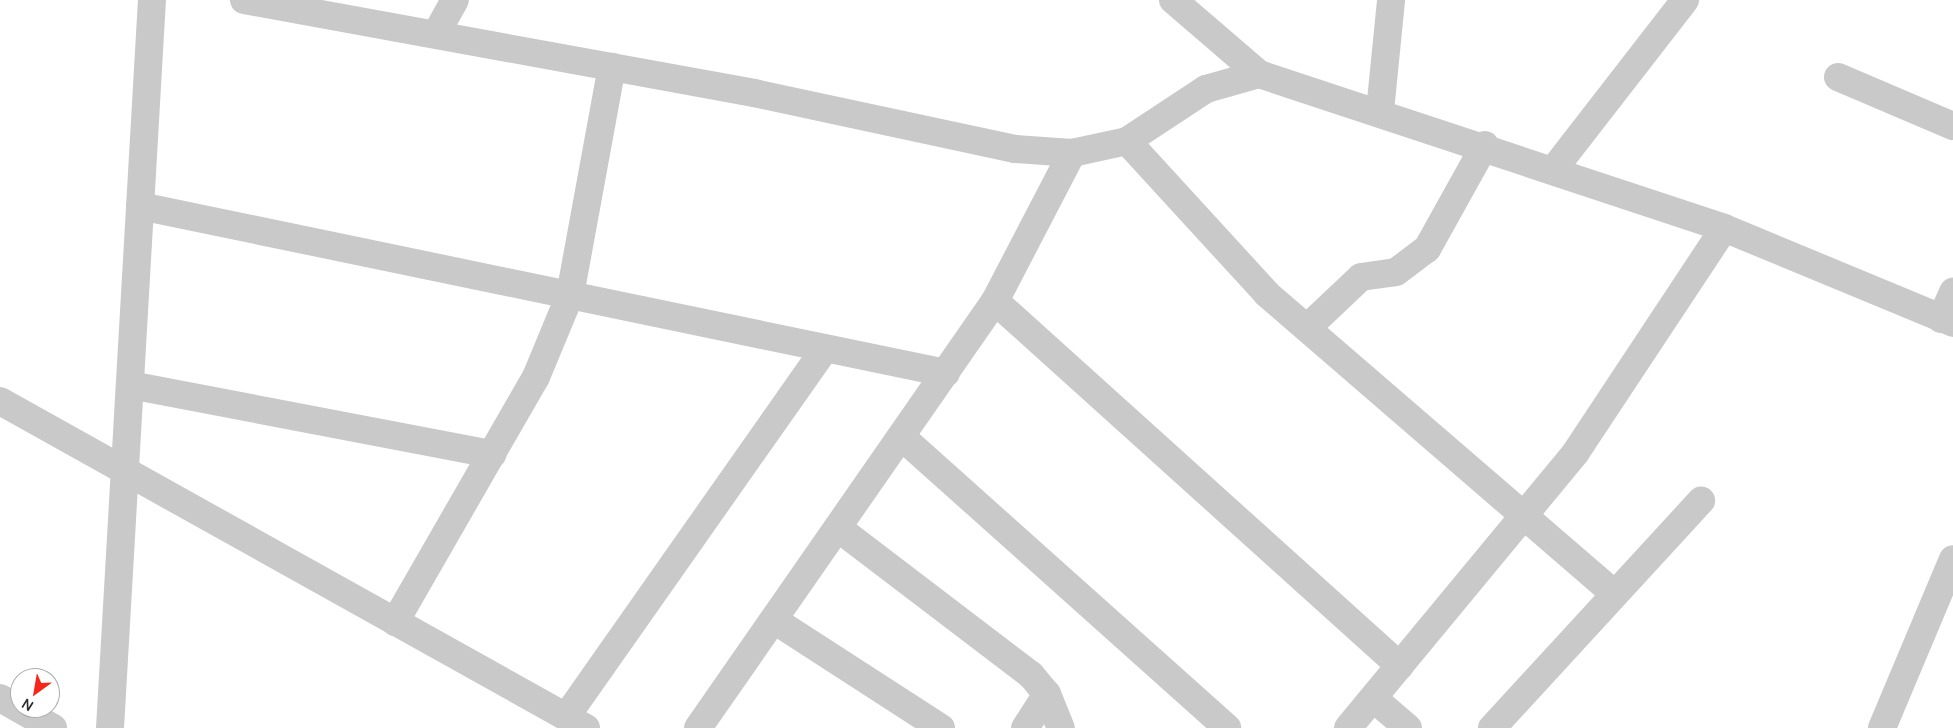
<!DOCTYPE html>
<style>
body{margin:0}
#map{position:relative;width:1953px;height:728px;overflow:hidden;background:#fff;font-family:Manrope,sans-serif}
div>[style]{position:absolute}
.minor>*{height:28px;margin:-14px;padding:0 14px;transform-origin:14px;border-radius:14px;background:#c9c9c9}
span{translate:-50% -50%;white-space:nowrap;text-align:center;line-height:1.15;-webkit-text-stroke:5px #fff;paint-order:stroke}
.north{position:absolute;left:10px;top:668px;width:50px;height:50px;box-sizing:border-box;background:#fff;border:1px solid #ababab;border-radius:50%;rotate:212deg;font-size:14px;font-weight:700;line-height:20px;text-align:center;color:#2c2c2c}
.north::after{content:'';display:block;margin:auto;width:18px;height:22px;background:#f6271a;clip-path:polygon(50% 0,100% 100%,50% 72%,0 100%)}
</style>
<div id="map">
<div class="minor">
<i style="left:244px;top:0;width:518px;rotate:10.33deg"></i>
<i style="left:754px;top:93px;width:267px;rotate:12.1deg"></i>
<i style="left:1015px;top:149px;width:57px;rotate:4deg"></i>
<i style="left:1072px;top:153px;width:56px;rotate:-12.3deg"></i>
<i style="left:1127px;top:141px;width:95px;rotate:-33.4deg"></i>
<i style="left:1206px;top:89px;width:55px;rotate:-15.8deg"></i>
<i style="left:1259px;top:74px;width:490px;rotate:18.3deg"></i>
<i style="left:1724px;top:228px;width:248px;rotate:22.5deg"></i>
<i style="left:1173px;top:0;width:113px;rotate:40.7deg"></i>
<i style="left:436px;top:34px;width:39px;rotate:-61deg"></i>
<i style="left:1838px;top:77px;width:125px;rotate:23.1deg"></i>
<i style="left:1380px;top:111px;width:112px;rotate:-84.3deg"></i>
<i style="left:1127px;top:141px;width:207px;rotate:47.5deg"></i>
<i style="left:1267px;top:294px;width:459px;rotate:40.8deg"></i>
<i style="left:1554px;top:169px;width:214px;rotate:-52.2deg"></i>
<i style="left:140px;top:206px;width:823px;rotate:11.71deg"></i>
<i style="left:995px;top:301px;width:545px;rotate:42.03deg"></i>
<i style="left:1941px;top:319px;width:30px;rotate:-66deg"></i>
<i style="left:1307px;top:328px;width:74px;rotate:-43.4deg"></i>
<i style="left:1361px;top:277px;width:35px;rotate:-8deg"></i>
<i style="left:1396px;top:272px;width:39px;rotate:-37deg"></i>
<i style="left:1427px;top:249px;width:119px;rotate:-60.9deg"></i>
<i style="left:130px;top:385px;width:369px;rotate:10.8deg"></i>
<i style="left:0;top:401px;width:671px;rotate:29.16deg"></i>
<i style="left:903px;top:438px;width:435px;rotate:41.8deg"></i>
<i style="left:838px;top:528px;width:243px;rotate:37.3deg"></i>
<i style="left:1031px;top:675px;width:25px;rotate:50deg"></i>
<i style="left:1047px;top:694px;width:37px;rotate:68deg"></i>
<i style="left:774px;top:620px;width:199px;rotate:32.9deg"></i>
<i style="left:395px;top:622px;width:283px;rotate:-60.1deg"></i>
<i style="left:536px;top:377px;width:89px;rotate:-67.5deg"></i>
<i style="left:570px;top:295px;width:232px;rotate:-79.6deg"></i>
<i style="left:0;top:698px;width:61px;rotate:29.5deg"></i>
<i style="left:1373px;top:698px;width:46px;rotate:40.6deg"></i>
<i style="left:566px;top:717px;width:450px;rotate:-54.9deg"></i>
<i style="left:110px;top:728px;width:729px;rotate:-86.7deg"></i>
<i style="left:698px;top:728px;width:520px;rotate:-55.18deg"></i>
<i style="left:995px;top:301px;width:167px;rotate:-62.5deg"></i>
<i style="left:1025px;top:728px;width:40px;rotate:-57.1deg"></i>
<i style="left:1348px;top:728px;width:358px;rotate:-50.4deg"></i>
<i style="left:1576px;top:452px;width:268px;rotate:-56.5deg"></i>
<i style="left:1492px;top:728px;width:309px;rotate:-47.4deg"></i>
<i style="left:1882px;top:728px;width:183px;rotate:-67.2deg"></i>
</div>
<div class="north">N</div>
</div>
